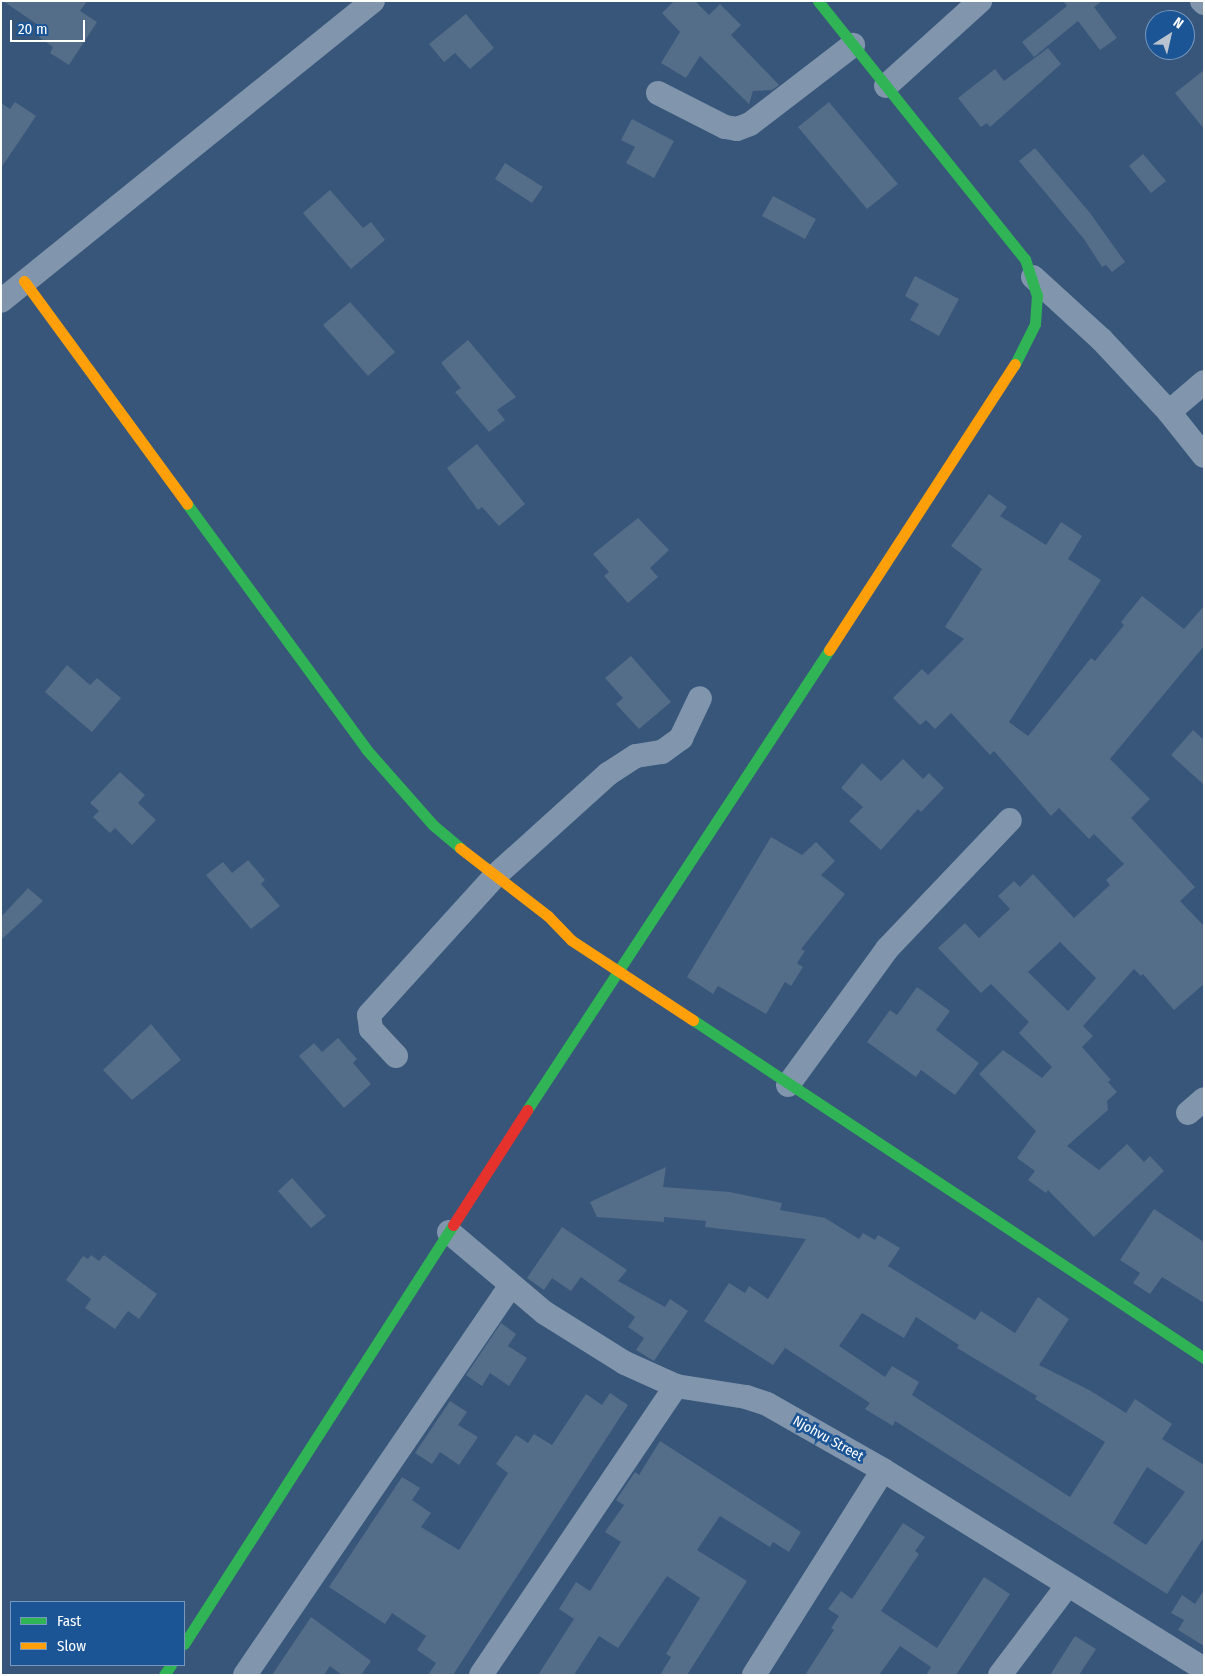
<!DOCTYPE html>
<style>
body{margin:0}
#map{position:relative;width:1205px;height:1676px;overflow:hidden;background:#37567a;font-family:"Fira Sans Condensed",sans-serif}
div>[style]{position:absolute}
.building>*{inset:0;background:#546d89}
.street>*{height:24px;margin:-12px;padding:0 12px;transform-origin:12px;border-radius:12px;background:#8196ad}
.fast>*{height:11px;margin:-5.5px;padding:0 5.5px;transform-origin:5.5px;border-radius:5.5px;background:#30b455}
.slow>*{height:11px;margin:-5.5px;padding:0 5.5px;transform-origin:5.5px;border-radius:5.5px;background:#ff9f0a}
.jam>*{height:11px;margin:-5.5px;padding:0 5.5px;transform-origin:5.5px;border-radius:5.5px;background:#e5322d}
span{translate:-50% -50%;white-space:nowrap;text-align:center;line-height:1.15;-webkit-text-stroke:5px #1c5595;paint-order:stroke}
.street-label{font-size:14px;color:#fff}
.frame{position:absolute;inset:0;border:2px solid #fff;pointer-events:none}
.legend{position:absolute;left:10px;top:1601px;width:175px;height:65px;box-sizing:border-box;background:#1c5595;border:1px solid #7799bf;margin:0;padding:6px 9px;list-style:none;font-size:15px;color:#fff}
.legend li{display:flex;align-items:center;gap:10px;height:25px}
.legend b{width:25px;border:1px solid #7799bf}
.north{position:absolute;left:1145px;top:10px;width:50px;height:50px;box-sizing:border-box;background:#1c5595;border:1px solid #7799bf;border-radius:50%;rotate:35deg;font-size:14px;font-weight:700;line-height:20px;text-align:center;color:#fff}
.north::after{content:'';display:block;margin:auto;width:18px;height:22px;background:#b9c4d0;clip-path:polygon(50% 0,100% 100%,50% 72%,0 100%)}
.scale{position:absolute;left:10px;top:20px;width:75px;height:22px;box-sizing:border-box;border:2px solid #fff;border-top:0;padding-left:6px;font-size:15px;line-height:18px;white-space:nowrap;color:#fff;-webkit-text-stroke:4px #1c5595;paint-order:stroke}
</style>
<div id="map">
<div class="building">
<i style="clip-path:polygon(3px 1px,87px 1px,80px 11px,97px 22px,69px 65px,50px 53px,53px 47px,39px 37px,44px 29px)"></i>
<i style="clip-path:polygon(674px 1px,695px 1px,709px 15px,720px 4px,741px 25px,731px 35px,779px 85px,772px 90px,753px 91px,749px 104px,700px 56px,686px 78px,661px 63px,680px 32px,662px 13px)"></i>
<i style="clip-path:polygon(1063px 1px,1102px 1px,1094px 7px,1117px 38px,1100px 50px,1078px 21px,1034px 57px,1022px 42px,1067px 6px)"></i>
<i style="clip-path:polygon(466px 14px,494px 48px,470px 69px,455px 53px,444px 62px,429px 44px)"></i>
<i style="clip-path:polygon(1048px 48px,1061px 64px,990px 127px,987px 123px,981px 127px,958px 98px,995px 69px,1004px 81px)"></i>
<i style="clip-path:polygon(1204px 70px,1204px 129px,1175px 93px)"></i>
<i style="clip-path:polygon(15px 102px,36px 116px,1px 168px,1px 103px,10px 109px)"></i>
<i style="clip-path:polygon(829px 102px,898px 184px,867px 209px,798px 127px)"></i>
<i style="clip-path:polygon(632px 119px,674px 141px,654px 178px,626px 163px,635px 147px,621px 140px)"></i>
<i style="clip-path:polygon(1035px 148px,1090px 213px,1125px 262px,1112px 272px,1106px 265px,1102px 267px,1084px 239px,1019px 161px)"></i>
<i style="clip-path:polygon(1143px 154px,1166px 181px,1151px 193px,1129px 166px)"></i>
<i style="clip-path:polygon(505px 163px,543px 187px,532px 203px,495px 179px)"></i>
<i style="clip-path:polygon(330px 190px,363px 228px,371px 222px,385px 240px,351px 269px,303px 213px)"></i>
<i style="clip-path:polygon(773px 196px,816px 219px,805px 239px,762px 216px)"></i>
<i style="clip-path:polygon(915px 276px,959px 299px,939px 336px,910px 320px,919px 304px,905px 296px)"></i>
<i style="clip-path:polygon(350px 302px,395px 352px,368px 376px,323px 325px)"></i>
<i style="clip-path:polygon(468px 340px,516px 397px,497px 410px,505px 420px,489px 432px,455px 392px,461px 388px,441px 363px)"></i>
<i style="clip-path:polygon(477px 444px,525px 504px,499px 526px,482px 507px,478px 510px,447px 468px)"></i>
<i style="clip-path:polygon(evenodd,989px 494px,1007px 507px,1000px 516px,1046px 545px,1061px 522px,1082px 536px,1068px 559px,1101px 580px,1009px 722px,1028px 736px,1091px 658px,1095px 661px,1124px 625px,1121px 622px,1142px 596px,1184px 629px,1204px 606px,1204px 646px,1110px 759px,1150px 799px,1131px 818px,1195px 887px,1180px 901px,1204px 926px,1204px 984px,1174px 1010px,1143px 974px,1141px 976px,1134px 969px,1083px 1026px,1093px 1036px,1082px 1047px,1111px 1080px,1108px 1082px,1117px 1092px,1107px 1101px,1108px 1110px,1067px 1146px,1099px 1170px,1127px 1144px,1144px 1162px,1150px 1156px,1164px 1171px,1094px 1237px,1048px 1190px,1046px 1193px,1028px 1180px,1035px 1171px,1017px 1158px,1036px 1131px,979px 1074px,1003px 1050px,1042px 1078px,1052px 1067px,1019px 1033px,1029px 1022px,991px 984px,981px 993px,938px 948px,965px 923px,979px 938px,1010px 909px,998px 896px,1014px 881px,1020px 887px,1033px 874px,1074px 918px,1110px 885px,1106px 880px,1124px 864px,1094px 834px,1089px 839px,1059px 808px,1051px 816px,994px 751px,990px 755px,951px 713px,935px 729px,926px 720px,920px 725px,893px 698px,922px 669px,928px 675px,964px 639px,945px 627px,982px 569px,951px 546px,989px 494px,1060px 942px,1096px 978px,1068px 1011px,1028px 972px,1060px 942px)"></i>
<i style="clip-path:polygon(638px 518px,669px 550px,650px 568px,658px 577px,628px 603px,604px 576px,609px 572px,593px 554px)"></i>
<i style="clip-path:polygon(631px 656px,671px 702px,639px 729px,616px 704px,623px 698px,605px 678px)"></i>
<i style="clip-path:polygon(67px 665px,90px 685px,97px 678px,121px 698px,92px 732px,45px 692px)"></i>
<i style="clip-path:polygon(1193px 730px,1204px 740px,1204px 785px,1171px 755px)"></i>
<i style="clip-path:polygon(903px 759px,923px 779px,929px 773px,944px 788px,921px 812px,918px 809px,881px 850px,849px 821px,863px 807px,841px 788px,862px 763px,881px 781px)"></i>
<i style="clip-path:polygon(120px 772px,145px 795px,138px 803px,156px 820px,132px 845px,115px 828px,110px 833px,93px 817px,99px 811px,90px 803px)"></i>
<i style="clip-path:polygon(771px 837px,802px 855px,816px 842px,835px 861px,821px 875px,845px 894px,801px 949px,805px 951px,797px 963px,803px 967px,791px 986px,785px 982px,766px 1014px,718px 986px,713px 994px,687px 977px)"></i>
<i style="clip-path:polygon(248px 860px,265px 880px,261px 884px,280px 906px,251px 929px,206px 875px,223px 862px,232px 873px)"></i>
<i style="clip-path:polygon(28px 888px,43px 901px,1px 940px,1px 917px)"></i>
<i style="clip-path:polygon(917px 987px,950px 1011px,936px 1030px,979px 1063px,955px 1095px,921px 1070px,916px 1077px,867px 1042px,890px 1010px,897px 1015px)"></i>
<i style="clip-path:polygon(151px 1024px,181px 1060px,132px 1100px,103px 1070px)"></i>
<i style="clip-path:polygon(338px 1038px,357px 1059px,353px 1063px,371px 1084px,344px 1108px,299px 1056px,314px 1043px,322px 1052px)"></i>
<i style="clip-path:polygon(evenodd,666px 1167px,663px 1187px,730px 1192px,782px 1203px,780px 1210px,825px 1218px,859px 1239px,863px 1233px,875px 1240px,878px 1235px,900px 1248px,888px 1266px,975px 1320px,981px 1311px,1015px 1333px,1038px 1297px,1069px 1319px,1039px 1365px,1091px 1391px,1126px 1413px,1135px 1399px,1172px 1424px,1162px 1439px,1204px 1465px,1204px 1537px,1167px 1594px,895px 1421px,893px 1426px,865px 1409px,870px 1403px,785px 1348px,773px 1365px,704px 1321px,729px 1283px,745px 1293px,749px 1286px,768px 1299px,806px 1239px,705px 1227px,706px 1221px,664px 1217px,664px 1222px,597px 1217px,590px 1202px,666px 1167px,862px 1313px,904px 1338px,916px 1317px,959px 1345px,957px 1348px,1037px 1396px,1035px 1399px,1105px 1442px,1070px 1497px,912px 1395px,919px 1382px,892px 1366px,885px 1377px,839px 1346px,862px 1313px,666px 1167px,1147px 1467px,1185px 1492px,1146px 1545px,1113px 1523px,1147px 1467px)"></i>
<i style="clip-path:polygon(292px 1178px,326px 1216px,311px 1228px,278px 1191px)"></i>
<i style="clip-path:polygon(1154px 1209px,1204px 1242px,1204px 1303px,1162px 1277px,1150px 1294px,1133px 1283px,1140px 1273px,1120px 1260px)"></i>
<i style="clip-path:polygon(562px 1227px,627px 1270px,618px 1281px,665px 1307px,670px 1299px,688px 1311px,654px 1361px,636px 1350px,644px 1338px,628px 1327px,635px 1317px,581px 1277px,571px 1291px,552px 1278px,544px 1290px,527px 1278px)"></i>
<i style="clip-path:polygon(91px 1255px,99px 1261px,104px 1255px,157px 1294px,139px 1319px,128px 1311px,115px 1329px,85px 1308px,91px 1299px,66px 1280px,83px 1256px,88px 1259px)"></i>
<i style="clip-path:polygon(501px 1323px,516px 1334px,508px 1346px,527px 1358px,509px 1386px,490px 1373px,482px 1386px,466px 1375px)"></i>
<i style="clip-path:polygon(610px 1393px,628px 1405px,453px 1675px,428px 1675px,436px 1663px,417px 1650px,426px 1636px,392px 1613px,385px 1624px,329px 1587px,402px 1477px,420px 1488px,412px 1500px,431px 1513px,421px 1527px,459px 1550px,508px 1473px,496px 1464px,516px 1435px,528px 1443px,534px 1434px,552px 1445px,586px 1394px,602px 1405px)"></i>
<i style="clip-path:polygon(450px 1401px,467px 1412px,458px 1425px,478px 1437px,459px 1465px,440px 1452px,432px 1464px,415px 1453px)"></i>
<i style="clip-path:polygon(660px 1441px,801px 1532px,789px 1552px,773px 1542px,770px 1547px,720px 1516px,697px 1550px,747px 1581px,687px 1675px,660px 1675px,671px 1657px,666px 1654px,700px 1598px,667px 1576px,618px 1648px,599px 1636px,574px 1675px,538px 1675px,574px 1619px,559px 1609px,576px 1582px,590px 1591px,621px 1542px,605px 1532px,624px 1505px,616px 1500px,635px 1472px,639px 1475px)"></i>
<i style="clip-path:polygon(903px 1523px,925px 1537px,915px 1551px,919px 1554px,881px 1611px,937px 1648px,984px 1577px,1010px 1594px,956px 1675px,926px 1675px,931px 1667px,900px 1646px,879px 1675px,805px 1675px,834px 1630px,831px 1628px,839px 1616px,828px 1609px,841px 1591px,852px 1599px)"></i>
<i style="clip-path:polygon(1204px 1590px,1204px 1646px,1178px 1630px,1184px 1620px,1171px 1613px,1182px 1595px,1195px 1604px)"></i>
<i style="clip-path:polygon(311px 1617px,371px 1661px,361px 1675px,342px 1675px,330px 1666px,324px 1675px,272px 1675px)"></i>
<i style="clip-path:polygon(1075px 1636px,1096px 1649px,1079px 1675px,1050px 1675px)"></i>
</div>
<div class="street">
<i style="left:1202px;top:1px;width:3px;rotate:45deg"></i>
<i style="left:886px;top:86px;width:127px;rotate:-42.1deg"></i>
<i style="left:658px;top:93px;width:75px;rotate:26.9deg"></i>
<i style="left:725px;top:127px;width:12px;rotate:9deg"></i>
<i style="left:737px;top:129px;width:14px;rotate:-21deg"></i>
<i style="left:750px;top:124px;width:130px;rotate:-37.5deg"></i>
<i style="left:1033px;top:277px;width:92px;rotate:42.4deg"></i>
<i style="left:1101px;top:339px;width:100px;rotate:47deg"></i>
<i style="left:1169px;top:412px;width:56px;rotate:51.5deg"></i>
<i style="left:1px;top:301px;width:478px;rotate:-38.9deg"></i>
<i style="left:1169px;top:412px;width:46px;rotate:-40.6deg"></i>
<i style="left:396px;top:1056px;width:37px;rotate:-133deg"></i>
<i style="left:371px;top:1029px;width:14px;rotate:-98deg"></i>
<i style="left:369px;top:1015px;width:186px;rotate:-47.8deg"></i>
<i style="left:494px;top:877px;width:154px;rotate:-42.1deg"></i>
<i style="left:608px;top:774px;width:33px;rotate:-33deg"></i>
<i style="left:636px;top:756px;width:26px;rotate:-9deg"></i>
<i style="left:662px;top:752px;width:24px;rotate:-36deg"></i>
<i style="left:681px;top:738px;width:44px;rotate:-64.6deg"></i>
<i style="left:788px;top:1085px;width:168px;rotate:-53.9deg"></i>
<i style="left:887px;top:949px;width:178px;rotate:-46.4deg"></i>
<i style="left:1188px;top:1113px;width:21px;rotate:-41deg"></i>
<i style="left:449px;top:1232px;width:126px;rotate:40.2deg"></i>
<i style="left:545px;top:1313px;width:94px;rotate:32deg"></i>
<i style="left:625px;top:1363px;width:56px;rotate:24.3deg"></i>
<i style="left:676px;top:1386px;width:71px;rotate:8.9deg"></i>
<i style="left:746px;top:1397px;width:22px;rotate:18deg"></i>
<i style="left:767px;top:1404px;width:133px;rotate:29.6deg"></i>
<i style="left:883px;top:1470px;width:378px;rotate:31.8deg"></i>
<i style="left:245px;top:1675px;width:471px;rotate:-55.7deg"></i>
<i style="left:481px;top:1675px;width:349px;rotate:-56deg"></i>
<i style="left:754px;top:1675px;width:242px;rotate:-57.8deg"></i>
<i style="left:1000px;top:1675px;width:111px;rotate:-53deg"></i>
</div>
<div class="fast">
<i style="left:818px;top:1px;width:331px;rotate:51.3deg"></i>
<i style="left:1025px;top:259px;width:38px;rotate:72deg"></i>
<i style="left:1037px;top:295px;width:29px;rotate:94deg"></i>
<i style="left:1035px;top:324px;width:45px;rotate:116.6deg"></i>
<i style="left:187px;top:504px;width:303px;rotate:53.8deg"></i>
<i style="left:366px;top:749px;width:101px;rotate:48.6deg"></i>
<i style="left:433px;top:825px;width:35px;rotate:40deg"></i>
<i style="left:693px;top:1020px;width:613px;rotate:33.48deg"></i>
<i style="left:527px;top:1110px;width:550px;rotate:-56.71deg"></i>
<i style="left:184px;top:1644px;width:498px;rotate:-57.3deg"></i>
<i style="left:164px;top:1675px;width:12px;rotate:-55deg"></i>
</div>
<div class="slow">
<i style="left:24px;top:281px;width:276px;rotate:53.8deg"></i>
<i style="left:829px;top:650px;width:341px;rotate:-57deg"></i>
<i style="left:460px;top:848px;width:111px;rotate:37.7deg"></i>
<i style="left:548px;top:916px;width:33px;rotate:46deg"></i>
<i style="left:571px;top:940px;width:146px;rotate:33.3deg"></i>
</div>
<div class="jam">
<i style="left:453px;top:1225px;width:137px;rotate:-57.2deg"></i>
</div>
<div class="street-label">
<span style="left:828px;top:1439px;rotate:29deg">Njohvu Street</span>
</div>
<div class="frame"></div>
<ul class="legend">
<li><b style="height:6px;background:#30b455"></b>Fast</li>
<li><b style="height:6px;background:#ff9f0a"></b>Slow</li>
</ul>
<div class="north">N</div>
<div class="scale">20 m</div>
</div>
